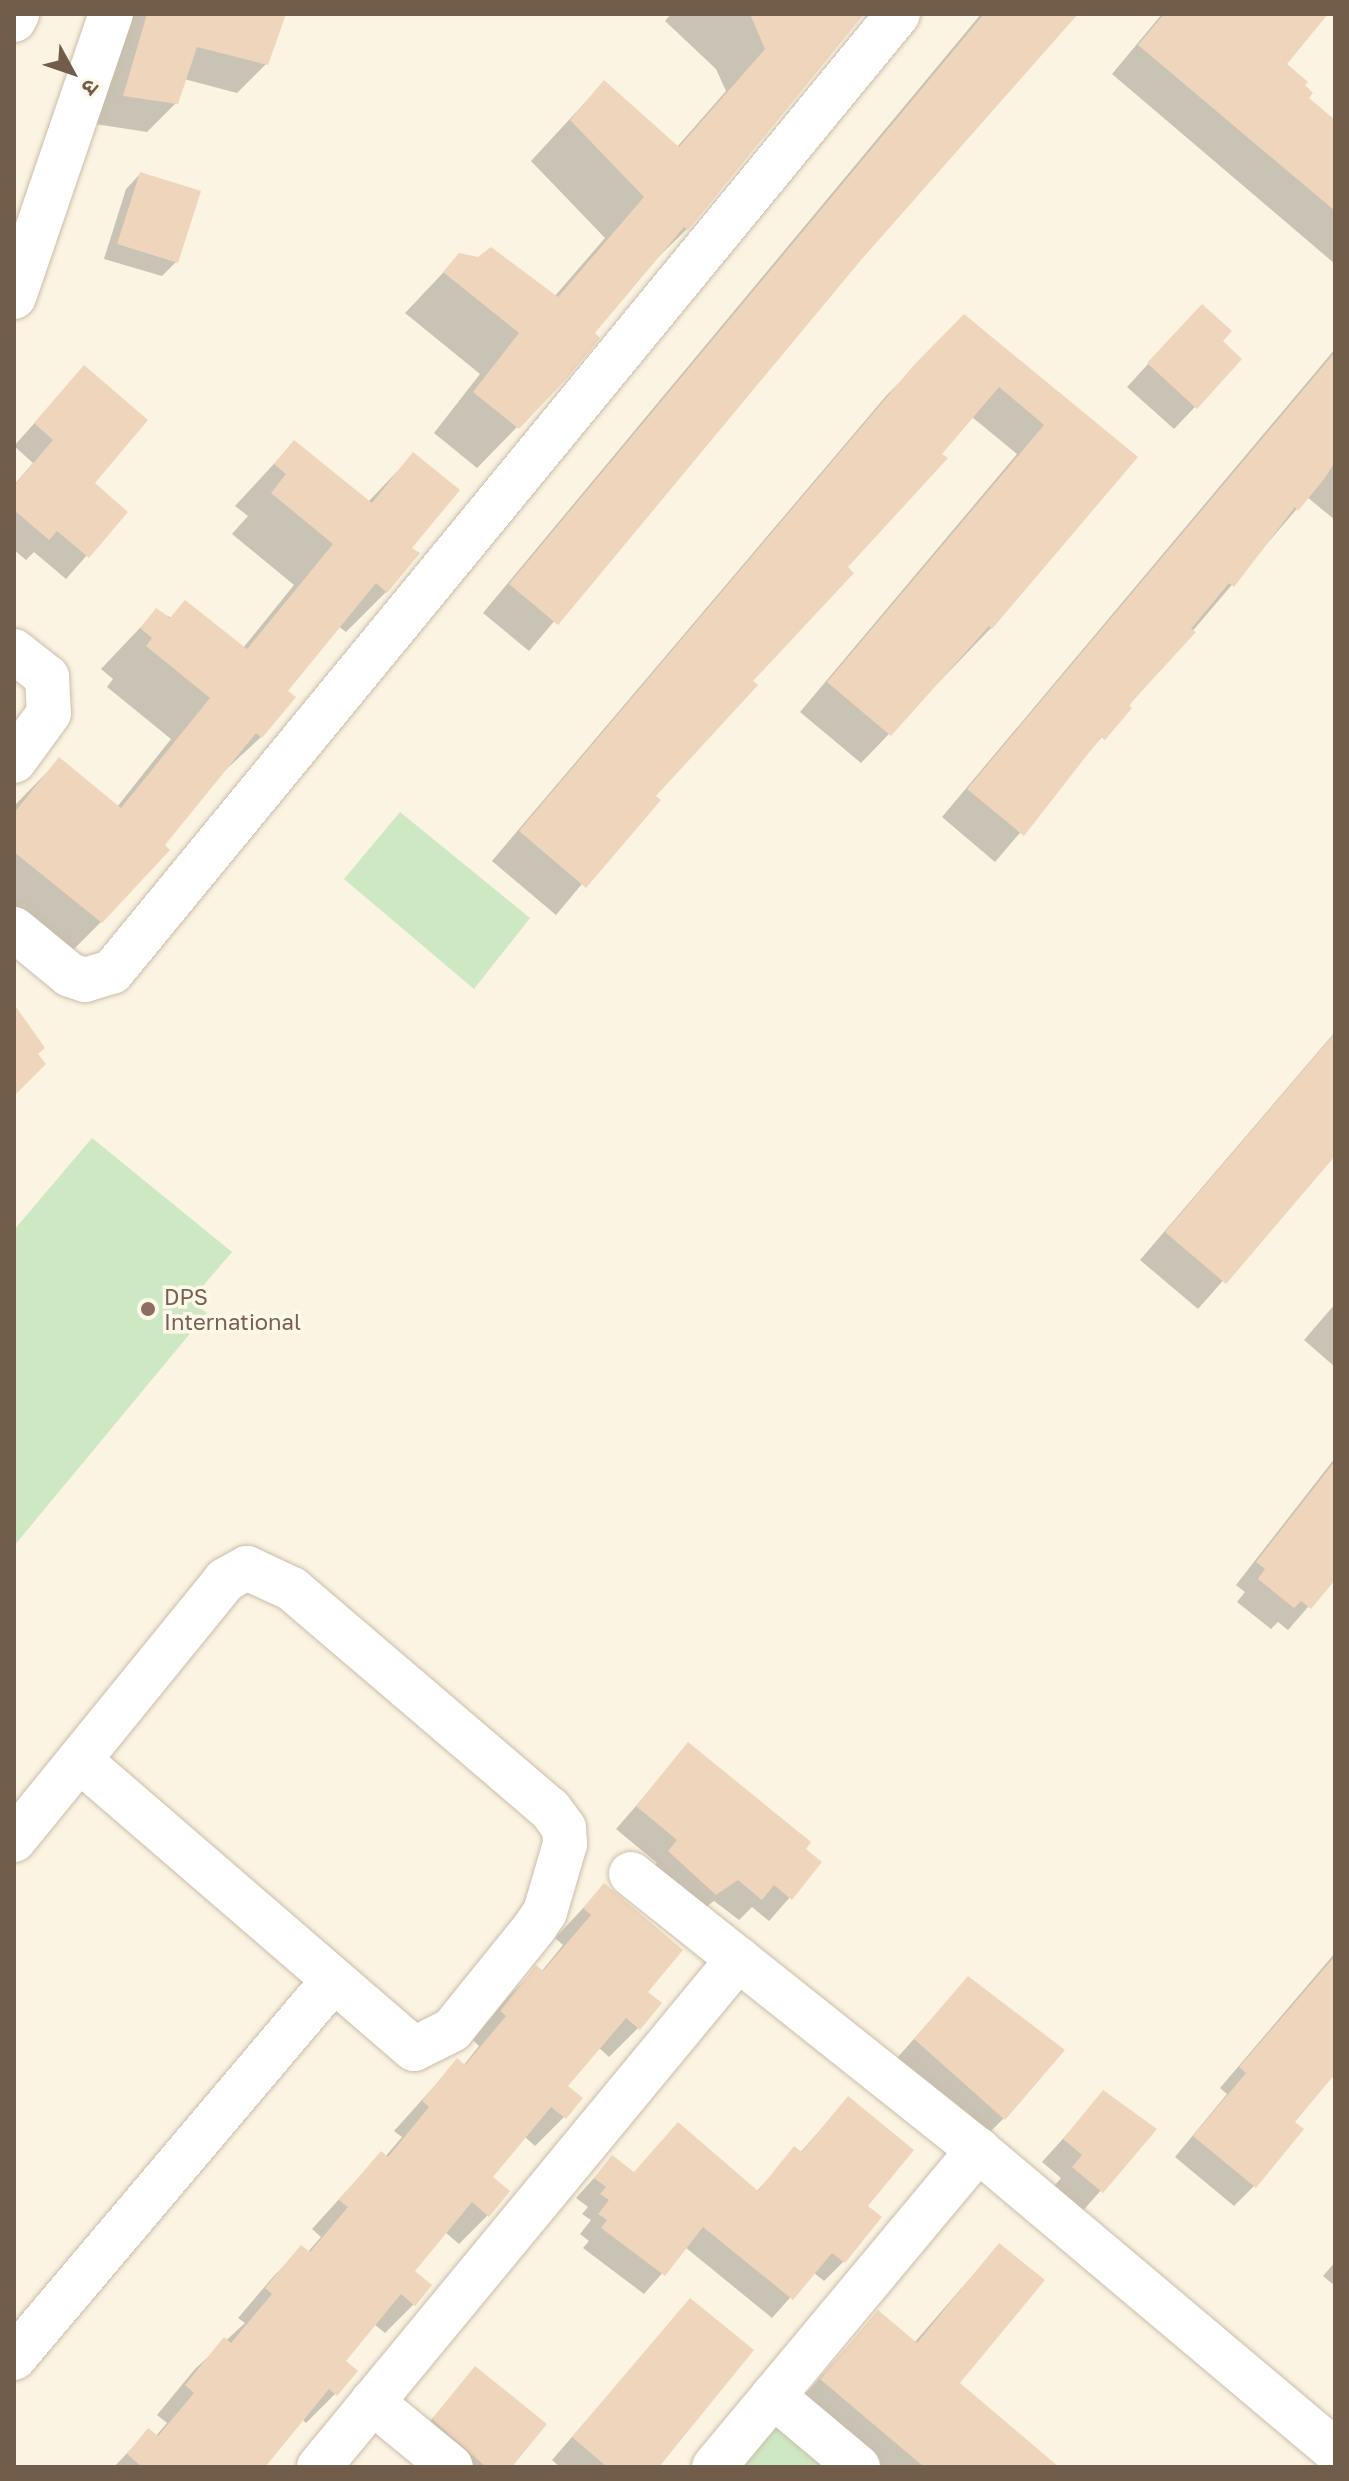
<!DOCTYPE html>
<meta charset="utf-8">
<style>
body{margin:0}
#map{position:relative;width:1349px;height:2481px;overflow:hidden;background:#fbf4e2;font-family:"Golos Text","Noto Sans Devanagari",sans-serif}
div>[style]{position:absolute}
.green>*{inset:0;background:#cde8c2}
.shadow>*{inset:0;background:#0003}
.building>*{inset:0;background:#efd5bb}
.roads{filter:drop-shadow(0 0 2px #ccbca9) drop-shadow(0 0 2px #ccbca9)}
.minor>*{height:44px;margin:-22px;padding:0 22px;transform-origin:22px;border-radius:22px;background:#fff}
.dots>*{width:22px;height:22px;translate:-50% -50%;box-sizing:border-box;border:4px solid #fef8e8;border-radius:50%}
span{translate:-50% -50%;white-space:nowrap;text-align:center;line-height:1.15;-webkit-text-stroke:7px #fef8e8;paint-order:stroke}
.education-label{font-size:22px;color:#785e54}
.left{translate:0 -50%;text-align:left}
.frame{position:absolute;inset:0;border:16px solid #725c4a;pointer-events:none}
.north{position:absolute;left:32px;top:32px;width:80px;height:80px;-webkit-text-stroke:6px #fef8e8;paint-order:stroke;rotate:130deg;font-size:22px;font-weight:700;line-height:32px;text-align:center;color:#725c4a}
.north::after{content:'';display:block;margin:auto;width:28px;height:36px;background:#725c4a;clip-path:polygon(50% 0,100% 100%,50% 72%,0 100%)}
</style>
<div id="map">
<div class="green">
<i style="clip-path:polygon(400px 812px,530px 918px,474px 989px,344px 879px)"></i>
<i style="clip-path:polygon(92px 1138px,232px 1252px,190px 1301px,207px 1313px,14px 1546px,14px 1230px)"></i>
<i style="clip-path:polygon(776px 2414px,839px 2467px,731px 2467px)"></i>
</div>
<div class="shadow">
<i style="clip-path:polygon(128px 14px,283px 14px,266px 64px,237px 93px,184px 79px,176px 103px,147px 132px,95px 124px)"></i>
<i style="clip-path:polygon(671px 14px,862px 14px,687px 229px,646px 269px,517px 427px,477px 468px,434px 433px,480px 374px,405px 313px,460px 255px,554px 297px,605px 238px,531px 161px,604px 82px,677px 147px,726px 91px,716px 69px,665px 21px)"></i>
<i style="clip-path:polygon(981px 14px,1074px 14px,1014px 77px,529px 651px,483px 613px)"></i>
<i style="clip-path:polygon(1162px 14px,1326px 14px,1284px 65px,1306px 98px,1335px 123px,1335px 264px,1112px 74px)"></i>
<i style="clip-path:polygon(140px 174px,176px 262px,162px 276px,104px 259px,126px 189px)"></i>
<i style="clip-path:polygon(964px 317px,1135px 457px,991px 628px,861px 763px,800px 712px,1017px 454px,972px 417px,556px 915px,492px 861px,886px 396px)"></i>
<i style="clip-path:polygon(1180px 329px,1220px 341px,1195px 407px,1174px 429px,1127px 387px)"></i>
<i style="clip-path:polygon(1335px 349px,1335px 520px,1307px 497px,995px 862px,942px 817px)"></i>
<i style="clip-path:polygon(84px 368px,92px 484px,125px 512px,66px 579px,34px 552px,26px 560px,14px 550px,14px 485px,33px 463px,14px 446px)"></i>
<i style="clip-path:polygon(294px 442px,368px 502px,413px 455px,410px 548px,386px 592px,346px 632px,338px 626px,285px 691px,261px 737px,219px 776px,101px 922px,61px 962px,14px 924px,14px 806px,59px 760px,117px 807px,171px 739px,107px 687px,113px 679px,101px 669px,156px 611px,243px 648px,294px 585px,232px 534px,248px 516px,235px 506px)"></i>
<i style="clip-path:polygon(1335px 1032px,1335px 1153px,1198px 1309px,1140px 1260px)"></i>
<i style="clip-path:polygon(1335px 1304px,1335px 1367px,1304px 1340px)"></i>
<i style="clip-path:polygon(1335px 1458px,1335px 1576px,1288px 1630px,1278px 1622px,1271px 1629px,1237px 1602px,1245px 1592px,1236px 1585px)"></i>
<i style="clip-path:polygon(689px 1745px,820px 1863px,769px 1921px,752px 1907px,739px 1920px,714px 1901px,693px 1916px,647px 1874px,657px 1863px,616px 1829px)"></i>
<i style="clip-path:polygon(604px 1886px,645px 1992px,638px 2028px,609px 2057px,598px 2047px,566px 2086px,564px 2117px,535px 2146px,524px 2136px,490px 2177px,488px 2215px,459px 2244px,445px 2232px,412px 2271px,414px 2304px,385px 2333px,374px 2324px,343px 2361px,335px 2394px,306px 2423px,302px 2419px,265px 2467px,114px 2467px,148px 2431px,155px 2437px,167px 2423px,157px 2415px,195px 2369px,245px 2323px,238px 2318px,273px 2277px,301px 2248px,307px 2253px,321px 2237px,312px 2229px,381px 2153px,385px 2157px,402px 2137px,394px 2131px,457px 2061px,463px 2066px,479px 2046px,473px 2040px,508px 1997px,536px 1968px,541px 1972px,563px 1945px,555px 1938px)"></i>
<i style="clip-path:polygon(1335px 1953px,1335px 2070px,1292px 2123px,1254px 2186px,1234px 2206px,1175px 2157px,1227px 2094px,1220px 2088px)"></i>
<i style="clip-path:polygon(968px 1978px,1004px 2118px,985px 2137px,897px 2058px)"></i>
<i style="clip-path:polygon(1104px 2093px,1155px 2129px,1080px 2214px,1051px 2190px,1061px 2178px,1042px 2162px)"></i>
<i style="clip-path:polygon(848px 2098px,865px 2206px,843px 2262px,824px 2281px,813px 2272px,772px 2318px,685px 2247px,644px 2294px,583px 2248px,589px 2241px,580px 2234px,591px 2220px,582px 2214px,588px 2207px,576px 2198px,612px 2158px,633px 2174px,756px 2192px,795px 2149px,800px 2153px)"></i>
<i style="clip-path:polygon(999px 2245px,957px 2383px,1057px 2467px,864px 2467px,793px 2408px,878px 2312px,914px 2343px)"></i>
<i style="clip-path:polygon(1335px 2262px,1335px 2286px,1323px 2276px)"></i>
<i style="clip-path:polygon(691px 2300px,656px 2467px,560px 2467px,552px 2460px)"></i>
<i style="clip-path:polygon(475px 2369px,510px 2467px,440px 2467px,412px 2442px)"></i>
</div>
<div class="building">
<i style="clip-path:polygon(147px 14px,286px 14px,268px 65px,197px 47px,178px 104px,123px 96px)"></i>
<i style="clip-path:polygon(750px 14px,864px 14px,688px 230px,684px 227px,595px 333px,600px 338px,567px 378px,519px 429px,473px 392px,519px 333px,443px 272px,459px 253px,478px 257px,491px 247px,558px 297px,644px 197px,570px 120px,604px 80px,679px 147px,765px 49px)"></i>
<i style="clip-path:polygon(984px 14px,1078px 14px,861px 260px,558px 625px,509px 584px)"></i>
<i style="clip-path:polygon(1164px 14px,1328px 14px,1287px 64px,1308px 82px,1305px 85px,1313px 93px,1309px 98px,1335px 120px,1335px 211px,1138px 45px)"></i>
<i style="clip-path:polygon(140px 172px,201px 191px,178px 263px,117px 244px)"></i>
<i style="clip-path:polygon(1202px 304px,1232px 331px,1223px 341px,1242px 359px,1197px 409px,1147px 363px)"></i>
<i style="clip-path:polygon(964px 314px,1138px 457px,992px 629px,989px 626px,891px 736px,827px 682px,1044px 425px,999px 387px,942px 454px,948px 458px,848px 567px,854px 573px,753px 681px,758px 685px,656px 796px,661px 800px,586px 888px,519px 831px,914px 365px)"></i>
<i style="clip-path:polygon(1335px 352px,1335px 462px,1324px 479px,1298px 511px,1295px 507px,1234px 587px,1229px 583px,1191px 629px,1196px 632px,1129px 705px,1132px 708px,1105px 740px,1101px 737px,1024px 836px,967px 789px)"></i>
<i style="clip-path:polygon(84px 365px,148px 420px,95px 483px,128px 512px,89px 558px,57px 531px,49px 540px,14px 510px,14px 486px,53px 440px,34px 423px)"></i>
<i style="clip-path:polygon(294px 440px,372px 503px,413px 452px,460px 490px,412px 548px,420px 553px,387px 593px,376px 583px,288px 691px,296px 697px,262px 738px,256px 733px,165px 845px,170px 850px,102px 923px,14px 852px,14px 813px,59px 757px,121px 808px,210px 698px,146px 646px,152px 638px,140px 628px,156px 608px,170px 618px,185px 600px,247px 649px,333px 544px,271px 493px,286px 474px,274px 464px)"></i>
<i style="clip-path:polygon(14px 1004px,45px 1048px,38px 1054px,46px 1064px,14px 1096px)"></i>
<i style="clip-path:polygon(1335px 1033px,1335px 1156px,1226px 1284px,1165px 1232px)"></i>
<i style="clip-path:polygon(1335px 1461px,1335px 1580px,1311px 1609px,1301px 1601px,1294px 1608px,1258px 1579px,1265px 1569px,1256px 1562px)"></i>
<i style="clip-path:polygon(688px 1742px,811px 1842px,806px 1849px,822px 1862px,792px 1900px,774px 1885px,762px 1900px,738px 1880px,716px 1895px,668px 1851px,677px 1840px,636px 1806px)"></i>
<i style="clip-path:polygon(604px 1883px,683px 1950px,648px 1992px,662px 2003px,640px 2030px,626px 2018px,568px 2086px,583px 2098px,566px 2119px,551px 2107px,493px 2177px,510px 2191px,489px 2217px,472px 2202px,415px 2271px,432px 2285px,415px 2306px,401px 2294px,346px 2361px,358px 2371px,337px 2396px,329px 2389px,265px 2467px,142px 2467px,127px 2454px,148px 2428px,158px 2436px,194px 2393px,185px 2385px,224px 2337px,231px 2343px,272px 2294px,265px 2288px,301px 2245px,310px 2252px,348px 2207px,339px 2200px,381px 2151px,388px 2157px,429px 2107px,422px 2101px,457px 2058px,465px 2065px,506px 2016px,500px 2011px,536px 1965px,543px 1971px,591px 1915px,583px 1908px)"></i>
<i style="clip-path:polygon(1335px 1956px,1335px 2074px,1295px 2122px,1304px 2129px,1256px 2188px,1193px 2136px,1246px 2073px,1239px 2067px)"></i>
<i style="clip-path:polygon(968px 1976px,1065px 2050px,1005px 2120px,914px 2039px)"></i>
<i style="clip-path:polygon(1103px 2090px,1157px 2129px,1103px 2193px,1072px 2167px,1082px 2155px,1063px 2139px)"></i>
<i style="clip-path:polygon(848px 2096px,914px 2150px,868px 2206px,882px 2217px,845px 2263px,832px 2253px,793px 2300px,703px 2227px,665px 2276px,601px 2228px,607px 2220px,598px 2214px,609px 2200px,600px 2194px,606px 2187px,594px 2178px,612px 2155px,634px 2172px,678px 2122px,758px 2191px,794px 2146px,802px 2152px)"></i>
<i style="clip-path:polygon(999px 2243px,1045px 2280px,960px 2383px,1059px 2467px,924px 2467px,820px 2379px,878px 2310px,917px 2343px)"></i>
<i style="clip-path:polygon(690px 2298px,754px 2350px,659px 2467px,607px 2467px,572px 2437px)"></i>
<i style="clip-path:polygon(475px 2366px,547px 2424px,512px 2467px,486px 2467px,432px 2419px)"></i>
</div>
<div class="roads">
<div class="minor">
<i style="left:14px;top:20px;width:7px;rotate:-63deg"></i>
<i style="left:14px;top:297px;width:299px;rotate:-71.1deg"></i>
<i style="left:14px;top:651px;width:42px;rotate:38.2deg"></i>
<i style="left:47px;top:677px;width:36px;rotate:87deg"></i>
<i style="left:49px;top:713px;width:59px;rotate:126.1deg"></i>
<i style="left:14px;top:929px;width:72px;rotate:39.4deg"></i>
<i style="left:70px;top:975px;width:16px;rotate:18deg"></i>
<i style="left:85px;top:980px;width:28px;rotate:-17deg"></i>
<i style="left:112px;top:972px;width:1239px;rotate:-50.63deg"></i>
<i style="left:14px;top:1840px;width:335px;rotate:-50.9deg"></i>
<i style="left:225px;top:1580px;width:25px;rotate:-29deg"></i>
<i style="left:247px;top:1568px;width:50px;rotate:25deg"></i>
<i style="left:292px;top:1589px;width:339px;rotate:40.5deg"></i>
<i style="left:550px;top:1809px;width:24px;rotate:54deg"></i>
<i style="left:564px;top:1828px;width:16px;rotate:86deg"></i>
<i style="left:565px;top:1844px;width:71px;rotate:106.4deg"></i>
<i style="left:545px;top:1912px;width:18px;rotate:124deg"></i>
<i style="left:535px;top:1927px;width:132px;rotate:128.9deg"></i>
<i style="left:452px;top:2030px;width:42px;rotate:153.4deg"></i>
<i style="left:414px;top:2049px;width:442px;rotate:-139.2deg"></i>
<i style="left:631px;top:1874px;width:443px;rotate:38.5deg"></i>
<i style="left:978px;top:2150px;width:467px;rotate:40.1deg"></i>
<i style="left:14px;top:2358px;width:494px;rotate:-49.8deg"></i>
<i style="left:773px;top:2396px;width:111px;rotate:39.9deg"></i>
<i style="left:372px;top:2402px;width:102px;rotate:39.4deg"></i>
<i style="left:319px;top:2467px;width:659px;rotate:-50.48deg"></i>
<i style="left:714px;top:2467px;width:413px;rotate:-50.2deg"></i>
</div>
</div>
<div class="dots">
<i style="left:148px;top:1309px;background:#8d6e63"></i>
</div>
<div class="education-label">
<span class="left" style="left:164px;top:1309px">DPS<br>International</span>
</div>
<div class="frame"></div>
<div class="north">उ</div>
</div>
